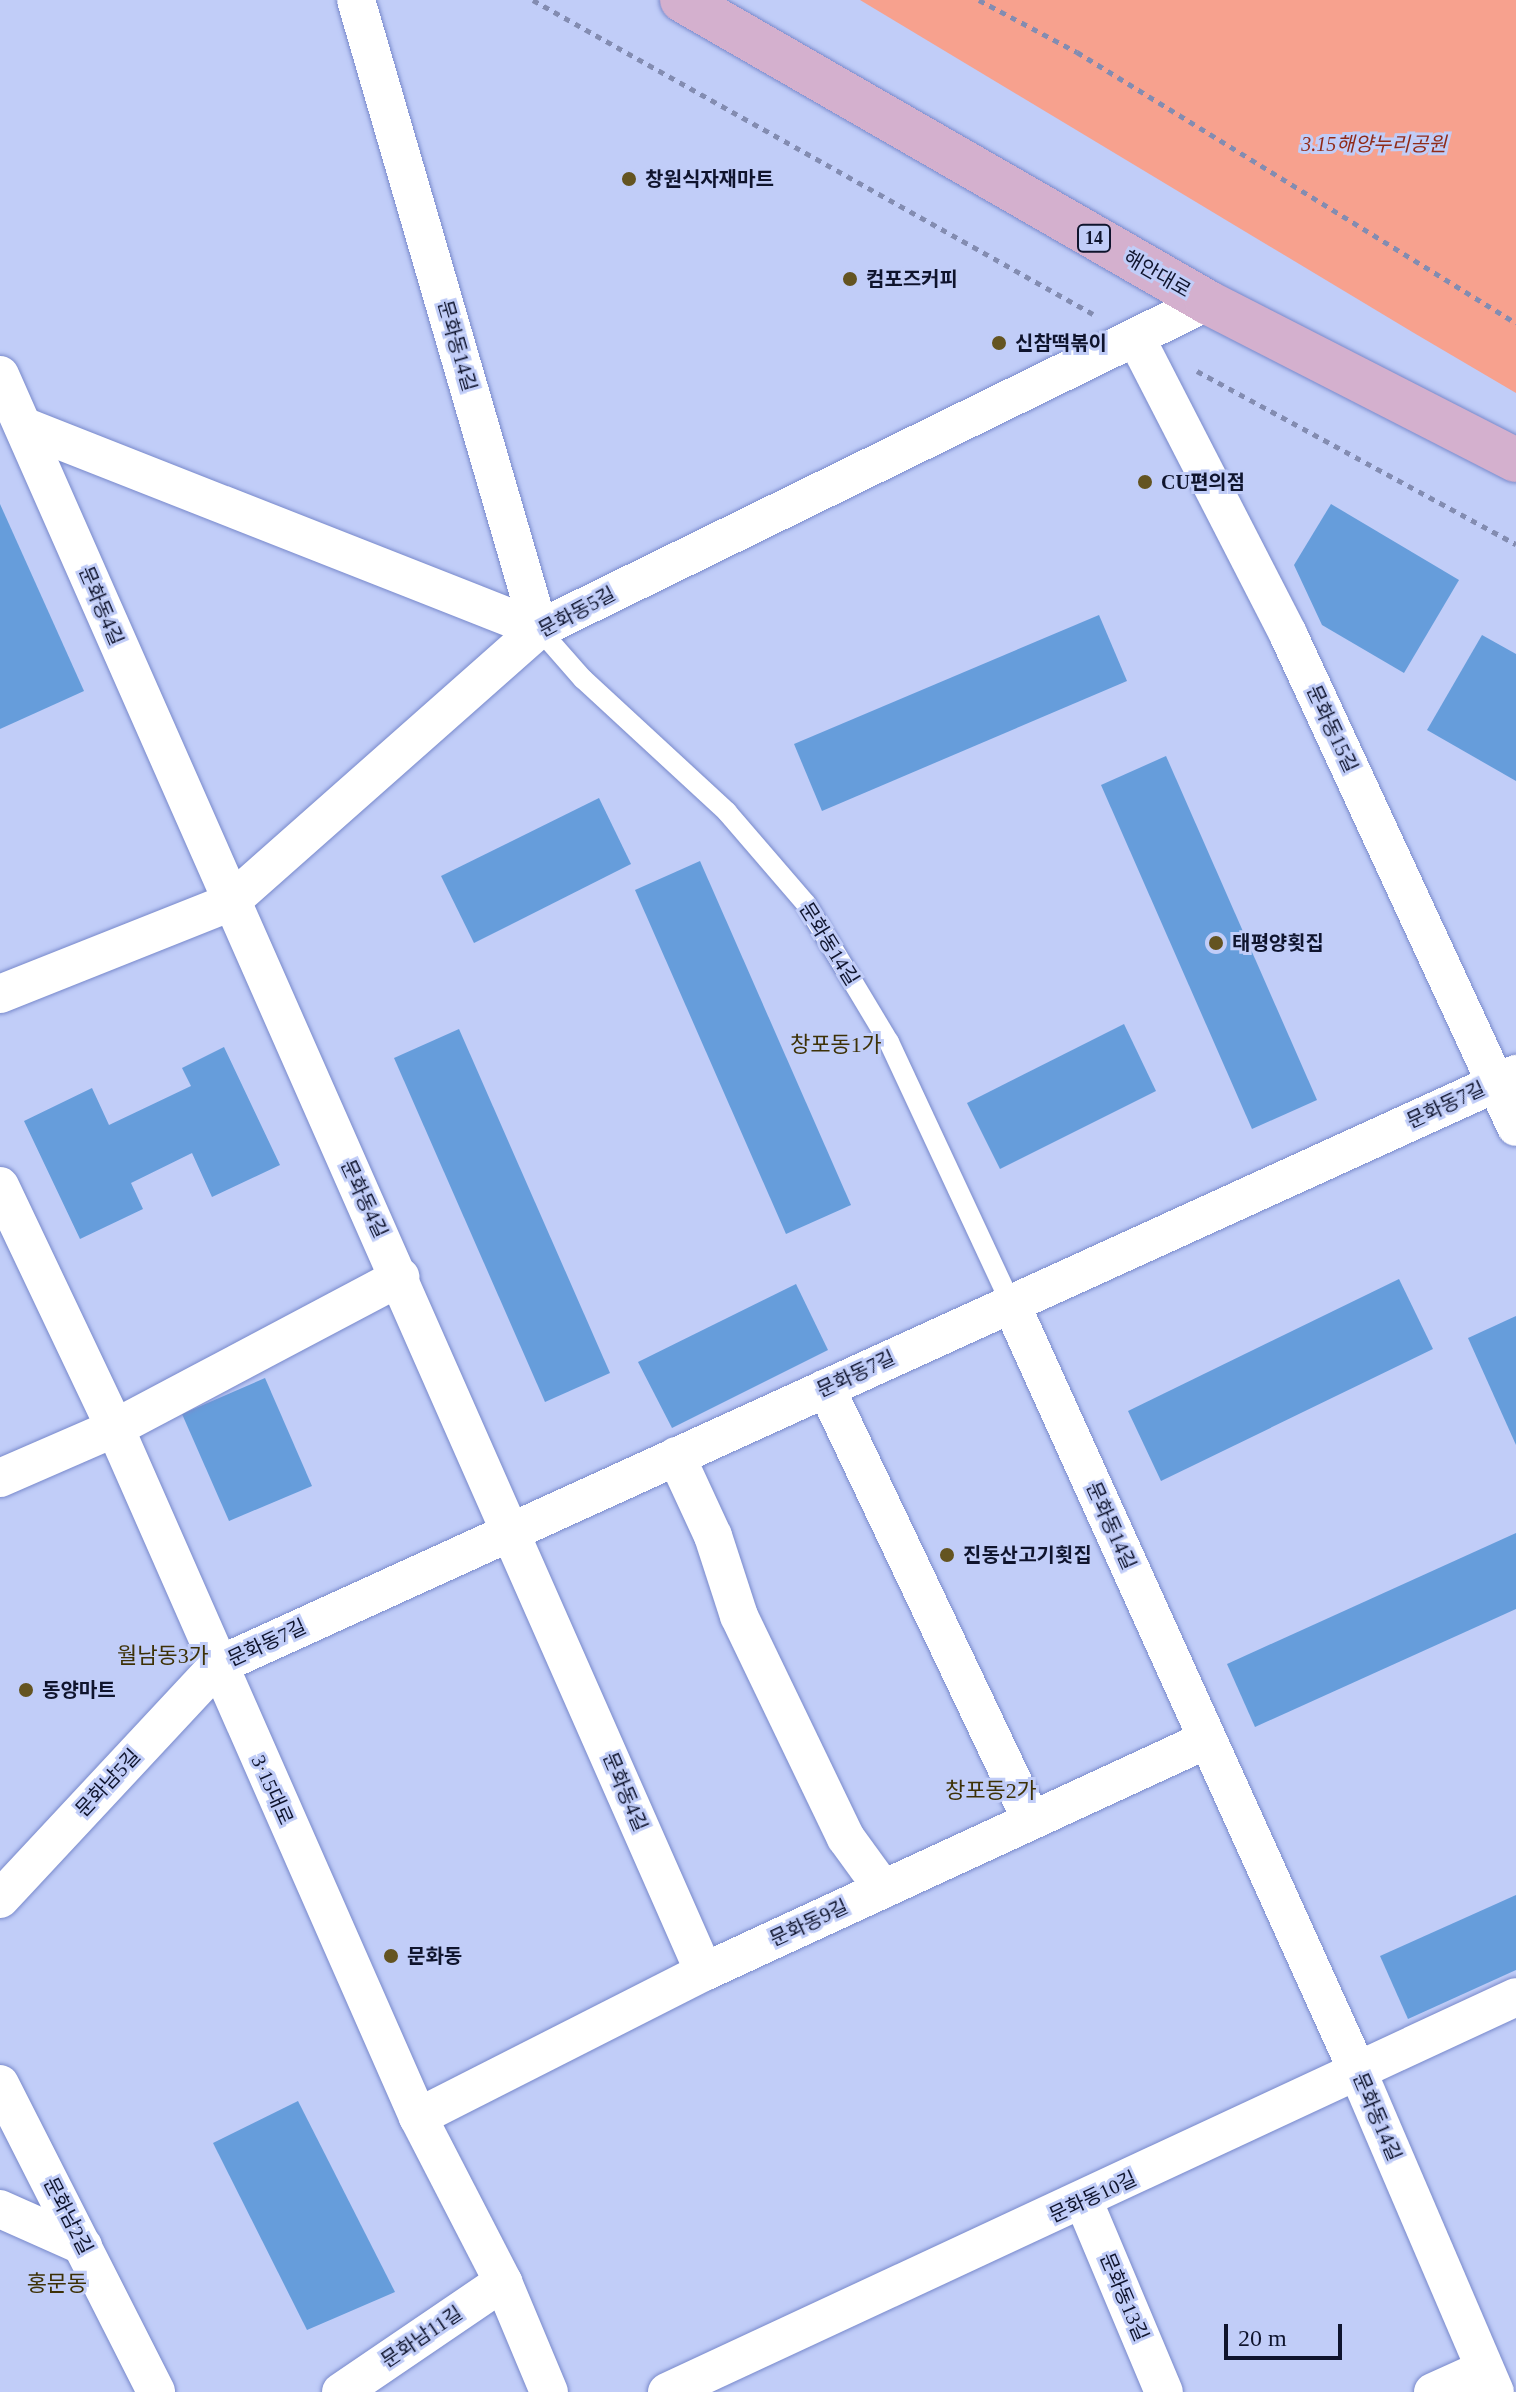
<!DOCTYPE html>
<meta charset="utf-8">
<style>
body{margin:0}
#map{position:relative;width:1516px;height:2392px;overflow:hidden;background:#c1cdf8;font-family:"Times New Roman","Noto Sans KR",serif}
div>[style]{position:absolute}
.green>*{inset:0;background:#f7a18e}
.building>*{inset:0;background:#669ddb}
.path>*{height:5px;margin-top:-2.5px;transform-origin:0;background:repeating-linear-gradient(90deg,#838cb1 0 6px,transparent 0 12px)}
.roads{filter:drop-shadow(0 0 2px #7889cb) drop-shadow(0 0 2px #7889cb)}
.lane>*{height:20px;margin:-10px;padding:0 10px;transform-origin:10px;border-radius:10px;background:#fff}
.street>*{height:38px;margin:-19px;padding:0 19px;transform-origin:19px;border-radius:19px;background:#fff}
.primary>*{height:44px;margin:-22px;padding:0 22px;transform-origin:22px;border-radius:22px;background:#d4b0ce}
.dots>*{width:22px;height:22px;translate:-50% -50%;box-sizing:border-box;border:4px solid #c1cdf8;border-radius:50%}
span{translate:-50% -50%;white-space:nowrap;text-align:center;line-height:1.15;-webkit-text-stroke:6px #c1cdf8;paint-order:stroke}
.shield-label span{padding:2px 6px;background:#c1cdf8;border:2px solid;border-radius:6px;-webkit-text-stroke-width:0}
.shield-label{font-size:18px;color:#0f142d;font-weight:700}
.park-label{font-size:20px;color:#902b19;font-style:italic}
.poi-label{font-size:20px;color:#0f142d;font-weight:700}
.left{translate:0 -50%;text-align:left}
.street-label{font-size:20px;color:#0f142d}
.neighbourhood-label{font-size:22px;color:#3d3106}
.scale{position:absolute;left:1224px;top:2324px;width:118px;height:36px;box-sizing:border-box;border:4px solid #0f142d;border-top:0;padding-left:10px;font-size:24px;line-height:28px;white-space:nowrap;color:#0f142d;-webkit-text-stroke:6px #c1cdf8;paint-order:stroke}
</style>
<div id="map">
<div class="green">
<i style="clip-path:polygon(860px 0,1516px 0,1516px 393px,1414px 333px)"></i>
</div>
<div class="building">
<i style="clip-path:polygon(0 504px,84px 691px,0 729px)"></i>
<i style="clip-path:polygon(1331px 504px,1459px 580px,1404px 673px,1322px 625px,1294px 565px)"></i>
<i style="clip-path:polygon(1099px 615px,1127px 681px,822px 811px,794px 744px)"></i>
<i style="clip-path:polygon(1482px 635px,1516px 654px,1516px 781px,1427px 730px)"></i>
<i style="clip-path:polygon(1166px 756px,1317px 1100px,1252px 1129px,1101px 785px)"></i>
<i style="clip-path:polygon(599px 798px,631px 864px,474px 943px,441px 876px)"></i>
<i style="clip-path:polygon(700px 861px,851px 1205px,786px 1234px,635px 890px)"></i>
<i style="clip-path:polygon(1124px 1024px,1156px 1091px,1000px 1169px,967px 1103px)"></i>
<i style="clip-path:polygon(459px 1029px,610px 1373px,545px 1402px,394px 1058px)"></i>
<i style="clip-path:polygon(224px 1047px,280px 1165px,212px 1197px,192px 1153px,131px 1183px,143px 1209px,80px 1239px,24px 1121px,92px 1088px,109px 1125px,191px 1086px,182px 1068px)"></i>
<i style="clip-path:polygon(1399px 1279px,1433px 1349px,1161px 1481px,1128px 1411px)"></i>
<i style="clip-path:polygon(796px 1284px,828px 1350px,672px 1428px,638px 1362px)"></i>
<i style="clip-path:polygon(1516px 1316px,1516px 1445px,1468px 1338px)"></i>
<i style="clip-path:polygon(265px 1378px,312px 1486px,229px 1521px,182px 1414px)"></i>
<i style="clip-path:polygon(1516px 1533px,1516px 1609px,1255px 1727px,1227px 1664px)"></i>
<i style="clip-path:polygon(1516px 1895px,1516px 1970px,1408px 2019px,1380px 1956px)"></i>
<i style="clip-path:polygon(298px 2101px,395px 2292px,307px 2330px,213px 2143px)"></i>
</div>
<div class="path">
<i style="left:533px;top:0;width:642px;rotate:29.28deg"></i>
<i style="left:979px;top:0;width:111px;rotate:28deg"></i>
<i style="left:1077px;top:52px;width:516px;rotate:31.69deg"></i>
<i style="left:1197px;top:371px;width:363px;rotate:28.5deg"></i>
</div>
<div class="roads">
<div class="lane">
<i style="left:539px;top:629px;width:67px;rotate:48.7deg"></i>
<i style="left:583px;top:679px;width:196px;rotate:42.7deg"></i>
<i style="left:727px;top:812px;width:121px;rotate:49.3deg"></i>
<i style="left:806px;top:904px;width:161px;rotate:59deg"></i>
<i style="left:889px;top:1042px;width:289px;rotate:65deg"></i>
</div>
<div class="street">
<i style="left:356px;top:0;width:655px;rotate:73.78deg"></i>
<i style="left:1136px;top:338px;width:333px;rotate:62.8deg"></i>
<i style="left:1288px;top:634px;width:543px;rotate:65.18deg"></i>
<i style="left:0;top:375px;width:1745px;rotate:66.21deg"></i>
<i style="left:23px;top:426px;width:554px;rotate:21.48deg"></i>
<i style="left:0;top:994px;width:246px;rotate:-21.7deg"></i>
<i style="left:229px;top:903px;width:414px;rotate:-41.5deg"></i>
<i style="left:539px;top:629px;width:744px;rotate:-26.08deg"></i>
<i style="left:0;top:1186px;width:268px;rotate:64.6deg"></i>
<i style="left:115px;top:1428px;width:753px;rotate:66.26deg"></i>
<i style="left:418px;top:2117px;width:186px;rotate:62.7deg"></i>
<i style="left:503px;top:2282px;width:119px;rotate:67.3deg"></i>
<i style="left:1011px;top:1304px;width:841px;rotate:65.69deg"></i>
<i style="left:1357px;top:2070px;width:350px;rotate:66.8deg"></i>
<i style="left:826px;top:1388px;width:478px;rotate:64.6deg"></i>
<i style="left:676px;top:1456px;width:88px;rotate:65.2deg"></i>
<i style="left:713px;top:1536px;width:84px;rotate:72deg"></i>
<i style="left:739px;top:1616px;width:246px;rotate:64.3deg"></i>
<i style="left:846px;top:1838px;width:63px;rotate:54deg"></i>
<i style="left:0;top:1478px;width:125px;rotate:-23.5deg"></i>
<i style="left:115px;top:1428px;width:323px;rotate:-27.9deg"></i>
<i style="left:0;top:1899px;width:318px;rotate:-47deg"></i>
<i style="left:217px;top:1666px;width:1428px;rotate:-24.5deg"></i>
<i style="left:0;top:2084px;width:345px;rotate:63.1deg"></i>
<i style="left:418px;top:2117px;width:321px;rotate:-26.9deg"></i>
<i style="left:704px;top:1972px;width:553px;rotate:-24.8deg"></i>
<i style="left:1084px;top:2202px;width:206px;rotate:67.2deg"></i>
<i style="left:0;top:2209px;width:91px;rotate:24deg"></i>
<i style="left:341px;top:2392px;width:196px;rotate:-34.2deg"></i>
<i style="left:667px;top:2392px;width:936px;rotate:-24.95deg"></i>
<i style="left:1433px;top:2392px;width:56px;rotate:-24.3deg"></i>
</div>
<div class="primary">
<i style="left:682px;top:0;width:606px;rotate:29.91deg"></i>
<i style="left:1207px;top:302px;width:347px;rotate:27.1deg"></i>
</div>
</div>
<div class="dots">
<i style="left:629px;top:179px;background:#645421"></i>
<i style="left:850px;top:279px;background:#645421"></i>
<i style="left:999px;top:343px;background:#645421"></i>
<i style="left:1145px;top:482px;background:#645421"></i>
<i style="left:1216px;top:943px;background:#645421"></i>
<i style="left:947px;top:1555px;background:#645421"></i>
<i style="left:26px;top:1690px;background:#645421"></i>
<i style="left:391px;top:1956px;background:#645421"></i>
</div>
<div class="shield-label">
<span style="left:1094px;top:238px">14</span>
</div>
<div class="park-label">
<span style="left:1374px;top:144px">3.15해양누리공원</span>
</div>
<div class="poi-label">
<span class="left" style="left:645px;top:179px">창원식자재마트</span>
<span class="left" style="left:866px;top:279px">컴포즈커피</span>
<span class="left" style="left:1015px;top:343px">신참떡볶이</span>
<span class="left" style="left:1161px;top:482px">CU편의점</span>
<span class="left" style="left:1232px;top:943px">태평양횟집</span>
<span class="left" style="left:963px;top:1555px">진동산고기횟집</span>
<span class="left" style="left:42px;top:1690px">동양마트</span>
<span class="left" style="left:407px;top:1956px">문화동</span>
</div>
<div class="street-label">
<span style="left:1157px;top:274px;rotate:30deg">해안대로</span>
<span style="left:457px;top:346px;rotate:74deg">문화동14길</span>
<span style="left:101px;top:606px;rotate:67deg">문화동4길</span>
<span style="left:577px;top:612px;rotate:-28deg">문화동5길</span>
<span style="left:1332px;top:729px;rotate:65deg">문화동15길</span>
<span style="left:829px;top:944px;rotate:58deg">문화동14길</span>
<span style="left:1446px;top:1105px;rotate:-25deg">문화동7길</span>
<span style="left:364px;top:1199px;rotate:65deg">문화동4길</span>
<span style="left:856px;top:1374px;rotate:-25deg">문화동7길</span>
<span style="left:1111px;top:1526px;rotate:66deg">문화동14길</span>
<span style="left:267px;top:1643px;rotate:-25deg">문화동7길</span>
<span style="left:108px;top:1783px;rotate:-47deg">문화남5길</span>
<span style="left:272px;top:1790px;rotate:66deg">3·15대로</span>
<span style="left:625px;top:1792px;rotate:67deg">문화동4길</span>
<span style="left:809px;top:1923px;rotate:-25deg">문화동9길</span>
<span style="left:1377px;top:2117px;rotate:67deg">문화동14길</span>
<span style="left:1093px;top:2197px;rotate:-25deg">문화동10길</span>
<span style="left:68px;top:2216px;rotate:63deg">문화남2길</span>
<span style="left:1124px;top:2297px;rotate:67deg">문화동13길</span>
<span style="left:422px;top:2337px;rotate:-34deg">문화남11길</span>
</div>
<div class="neighbourhood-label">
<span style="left:836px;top:1045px">창포동1가</span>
<span style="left:163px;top:1656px">월남동3가</span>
<span style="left:991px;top:1791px">창포동2가</span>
<span style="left:57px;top:2284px">홍문동</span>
</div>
<div class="scale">20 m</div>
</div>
